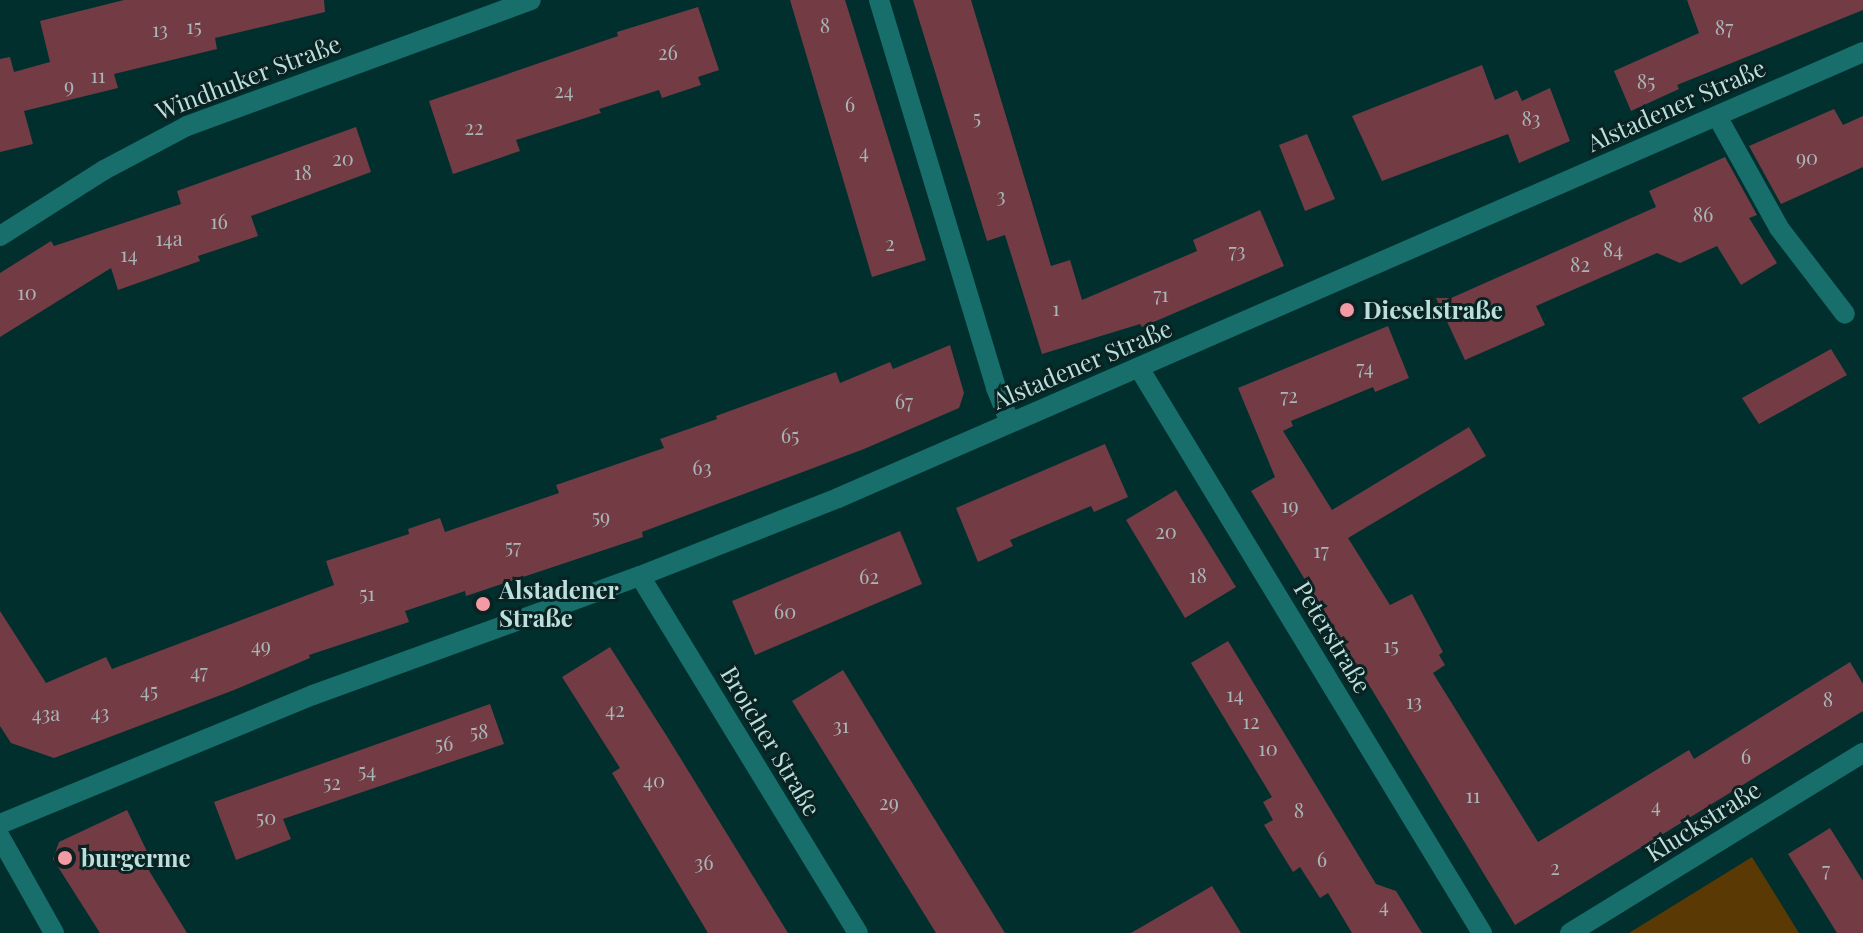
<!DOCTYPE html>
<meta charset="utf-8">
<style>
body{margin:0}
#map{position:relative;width:1863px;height:933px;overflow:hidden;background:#012f2e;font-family:"Playfair Display",serif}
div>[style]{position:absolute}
.green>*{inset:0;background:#5a3904}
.building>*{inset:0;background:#733c44}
.minor>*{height:20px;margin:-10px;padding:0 10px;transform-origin:10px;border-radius:10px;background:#176e6b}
.dots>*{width:22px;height:22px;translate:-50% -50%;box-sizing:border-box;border:4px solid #0a2322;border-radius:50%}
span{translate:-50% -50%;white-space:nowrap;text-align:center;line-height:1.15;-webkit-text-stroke:6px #0a2322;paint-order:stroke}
.number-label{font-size:20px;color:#a8b6b7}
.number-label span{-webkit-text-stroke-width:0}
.street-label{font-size:24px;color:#badfdd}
.poi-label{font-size:24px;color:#badfdd;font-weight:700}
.left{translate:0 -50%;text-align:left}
</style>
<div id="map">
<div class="green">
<i style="clip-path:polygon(1752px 857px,1799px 933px,1629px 933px)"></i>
</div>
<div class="building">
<i style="clip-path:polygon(124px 0,324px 0,325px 12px,215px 38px,217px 49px,114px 74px,118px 88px,24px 111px,33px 144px,0 152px,0 59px,10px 57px,14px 72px,50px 62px,40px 21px)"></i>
<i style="clip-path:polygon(790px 0,845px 0,926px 260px,872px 277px)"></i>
<i style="clip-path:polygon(913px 0,971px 0,1051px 266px,1070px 260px,1082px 300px,1197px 251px,1193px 240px,1260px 210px,1284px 266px,1142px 327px,1140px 324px,1042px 354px,1005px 235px,987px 241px)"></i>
<i style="clip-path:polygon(1687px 0,1863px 0,1863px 10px,1677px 85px,1679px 89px,1631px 111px,1614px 71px,1699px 33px)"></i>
<i style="clip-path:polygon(698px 7px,719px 70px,698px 77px,701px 85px,662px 98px,659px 90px,599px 109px,601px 113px,516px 140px,520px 151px,453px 174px,429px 101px,618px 36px,617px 32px)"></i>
<i style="clip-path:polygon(1482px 65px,1495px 100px,1517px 90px,1522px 101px,1550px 88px,1570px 141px,1519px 163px,1508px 134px,1382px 181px,1352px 116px)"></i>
<i style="clip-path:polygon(1834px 109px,1843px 125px,1863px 116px,1863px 167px,1781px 204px,1749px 146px)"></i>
<i style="clip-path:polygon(356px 127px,371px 172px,251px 216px,258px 236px,198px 256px,200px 261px,118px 290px,111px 268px,0 337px,0 273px,51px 241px,54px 246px,181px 204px,177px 191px)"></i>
<i style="clip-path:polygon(1307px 134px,1335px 199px,1305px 211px,1279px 145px)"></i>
<i style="clip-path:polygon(1725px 157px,1757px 215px,1749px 218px,1777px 263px,1741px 285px,1717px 246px,1680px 263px,1657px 253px,1536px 306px,1545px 325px,1465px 360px,1436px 298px,1451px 298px,1467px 291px,1656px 207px,1649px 191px)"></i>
<i style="clip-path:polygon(1388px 326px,1409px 378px,1375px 392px,1373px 387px,1291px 421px,1293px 426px,1283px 431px,1332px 510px,1469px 427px,1486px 456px,1348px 538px,1390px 605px,1412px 594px,1443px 652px,1439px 655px,1445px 665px,1433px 673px,1538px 842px,1689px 750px,1694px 759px,1850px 662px,1863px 684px,1863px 711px,1515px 925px,1251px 491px,1275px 477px,1238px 388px)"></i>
<i style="clip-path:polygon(950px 345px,964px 393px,959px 408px,864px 449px,642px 532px,643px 537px,466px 596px,465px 591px,405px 611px,409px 622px,309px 655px,310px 658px,234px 690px,54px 758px,11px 743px,0 726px,0 611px,46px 683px,106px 657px,112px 669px,334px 585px,326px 561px,409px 534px,408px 529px,440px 518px,445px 532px,559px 493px,556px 485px,664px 448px,660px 439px,717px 419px,716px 416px,836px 372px,840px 383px,890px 362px,893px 369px)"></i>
<i style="clip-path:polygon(1831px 349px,1847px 375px,1759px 424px,1742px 398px)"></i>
<i style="clip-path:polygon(1105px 444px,1128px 497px,1094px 512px,1091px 506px,1010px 540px,1013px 546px,978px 562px,956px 508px)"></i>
<i style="clip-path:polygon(1176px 490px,1236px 587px,1185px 618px,1126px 520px)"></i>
<i style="clip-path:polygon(900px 531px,922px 584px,755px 655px,732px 601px)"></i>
<i style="clip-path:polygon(1228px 641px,1376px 884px,1396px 891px,1422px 933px,1352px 933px,1328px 893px,1320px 898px,1300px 867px,1293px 872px,1264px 825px,1273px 820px,1263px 802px,1272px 797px,1191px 663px)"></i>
<i style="clip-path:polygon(610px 647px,668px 738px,788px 933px,708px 933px,612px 773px,620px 768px,562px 677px)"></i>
<i style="clip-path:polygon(843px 670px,890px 747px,1005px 933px,936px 933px,792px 701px)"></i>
<i style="clip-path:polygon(490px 704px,504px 744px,283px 819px,291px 839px,236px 860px,214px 802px)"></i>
<i style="clip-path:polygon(127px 810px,154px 866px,148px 869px,187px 933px,100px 933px,53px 859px,59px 842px)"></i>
<i style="clip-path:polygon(1830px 828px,1863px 881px,1863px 933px,1837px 933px,1788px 854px)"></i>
<i style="clip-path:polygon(1212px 886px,1241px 933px,1131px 933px)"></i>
</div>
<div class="minor">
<i style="left:879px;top:0;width:405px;rotate:73.2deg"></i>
<i style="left:996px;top:388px;width:37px;rotate:68deg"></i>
<i style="left:1717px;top:116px;width:128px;rotate:61deg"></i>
<i style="left:1779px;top:228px;width:108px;rotate:52.5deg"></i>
<i style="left:0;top:236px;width:123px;rotate:-32.4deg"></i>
<i style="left:104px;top:170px;width:94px;rotate:-27.9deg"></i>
<i style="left:187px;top:126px;width:366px;rotate:-20.1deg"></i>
<i style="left:1139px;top:368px;width:661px;rotate:58.74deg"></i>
<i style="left:640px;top:576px;width:418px;rotate:58.6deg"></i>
<i style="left:0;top:824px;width:339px;rotate:-22.4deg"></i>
<i style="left:313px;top:695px;width:348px;rotate:-20deg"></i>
<i style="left:640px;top:576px;width:213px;rotate:-21.5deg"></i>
<i style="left:838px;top:498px;width:1118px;rotate:-23.51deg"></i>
<i style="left:0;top:837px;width:110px;rotate:60.6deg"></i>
<i style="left:1570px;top:933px;width:344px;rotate:-31.6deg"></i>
</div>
<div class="dots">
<i style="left:1347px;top:310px;background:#f49aa5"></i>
<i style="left:483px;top:604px;background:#f49aa5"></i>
<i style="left:65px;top:858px;background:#f49aa5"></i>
</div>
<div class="number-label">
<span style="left:825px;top:24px">8</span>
<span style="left:194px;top:25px">15</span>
<span style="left:1724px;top:26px">87</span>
<span style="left:160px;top:28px">13</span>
<span style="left:668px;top:51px">26</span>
<span style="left:98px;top:74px">11</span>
<span style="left:1646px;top:80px">85</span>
<span style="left:69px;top:84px">9</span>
<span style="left:564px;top:89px">24</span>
<span style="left:850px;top:103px">6</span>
<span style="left:977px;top:116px">5</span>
<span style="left:1531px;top:117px">83</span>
<span style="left:474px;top:126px">22</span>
<span style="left:864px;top:150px">4</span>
<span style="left:1807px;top:156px">90</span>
<span style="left:343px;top:157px">20</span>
<span style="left:303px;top:171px">18</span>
<span style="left:1001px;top:194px">3</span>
<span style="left:1703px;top:213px">86</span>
<span style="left:219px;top:220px">16</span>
<span style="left:169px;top:237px">14a</span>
<span style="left:890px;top:242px">2</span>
<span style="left:1613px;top:248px">84</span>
<span style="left:1237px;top:249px">73</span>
<span style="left:129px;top:253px">14</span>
<span style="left:1580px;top:263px">82</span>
<span style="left:27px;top:291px">10</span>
<span style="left:1161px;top:293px">71</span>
<span style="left:1056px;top:307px">1</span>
<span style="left:1365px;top:366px">74</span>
<span style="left:1289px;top:394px">72</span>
<span style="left:904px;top:400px">67</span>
<span style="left:790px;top:434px">65</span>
<span style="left:702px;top:466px">63</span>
<span style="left:1290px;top:504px">19</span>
<span style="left:601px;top:515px">59</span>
<span style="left:1166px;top:530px">20</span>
<span style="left:513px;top:545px">57</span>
<span style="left:1321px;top:549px">17</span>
<span style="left:1198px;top:574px">18</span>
<span style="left:869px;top:575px">62</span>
<span style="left:367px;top:592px">51</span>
<span style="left:785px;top:610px">60</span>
<span style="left:261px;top:644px">49</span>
<span style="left:1391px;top:644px">15</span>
<span style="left:199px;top:670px">47</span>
<span style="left:149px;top:689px">45</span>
<span style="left:1235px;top:693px">14</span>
<span style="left:1828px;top:698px">8</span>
<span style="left:1414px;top:700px">13</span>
<span style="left:615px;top:708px">42</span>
<span style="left:100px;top:711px">43</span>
<span style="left:46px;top:712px">43a</span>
<span style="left:1251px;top:720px">12</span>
<span style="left:841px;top:724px">31</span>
<span style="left:479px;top:730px">58</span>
<span style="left:444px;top:742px">56</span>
<span style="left:1268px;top:747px">10</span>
<span style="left:1746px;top:755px">6</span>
<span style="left:367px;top:769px">54</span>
<span style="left:654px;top:779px">40</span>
<span style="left:332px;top:781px">52</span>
<span style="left:1473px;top:794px">11</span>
<span style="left:889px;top:801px">29</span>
<span style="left:1656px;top:804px">4</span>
<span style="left:1299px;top:809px">8</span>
<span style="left:266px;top:816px">50</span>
<span style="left:1322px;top:858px">6</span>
<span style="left:704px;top:861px">36</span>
<span style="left:1555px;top:866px">2</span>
<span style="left:1826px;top:868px">7</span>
<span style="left:1384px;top:904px">4</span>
</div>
<div class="street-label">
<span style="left:248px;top:77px;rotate:-21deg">Windhuker Straße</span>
<span style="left:1676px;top:105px;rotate:-24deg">Alstadener Straße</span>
<span style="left:1082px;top:364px;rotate:-23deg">Alstadener Straße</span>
<span style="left:1333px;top:637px;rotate:59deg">Peterstraße</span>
<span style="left:771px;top:741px;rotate:59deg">Broicher Straße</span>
<span style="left:1703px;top:821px;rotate:-32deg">Kluckstraße</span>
</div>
<div class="poi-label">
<span class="left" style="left:1363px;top:310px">Dieselstraße</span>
<span class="left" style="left:499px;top:604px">Alstadener<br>Straße</span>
<span class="left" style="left:81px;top:858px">burgerme</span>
</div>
</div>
